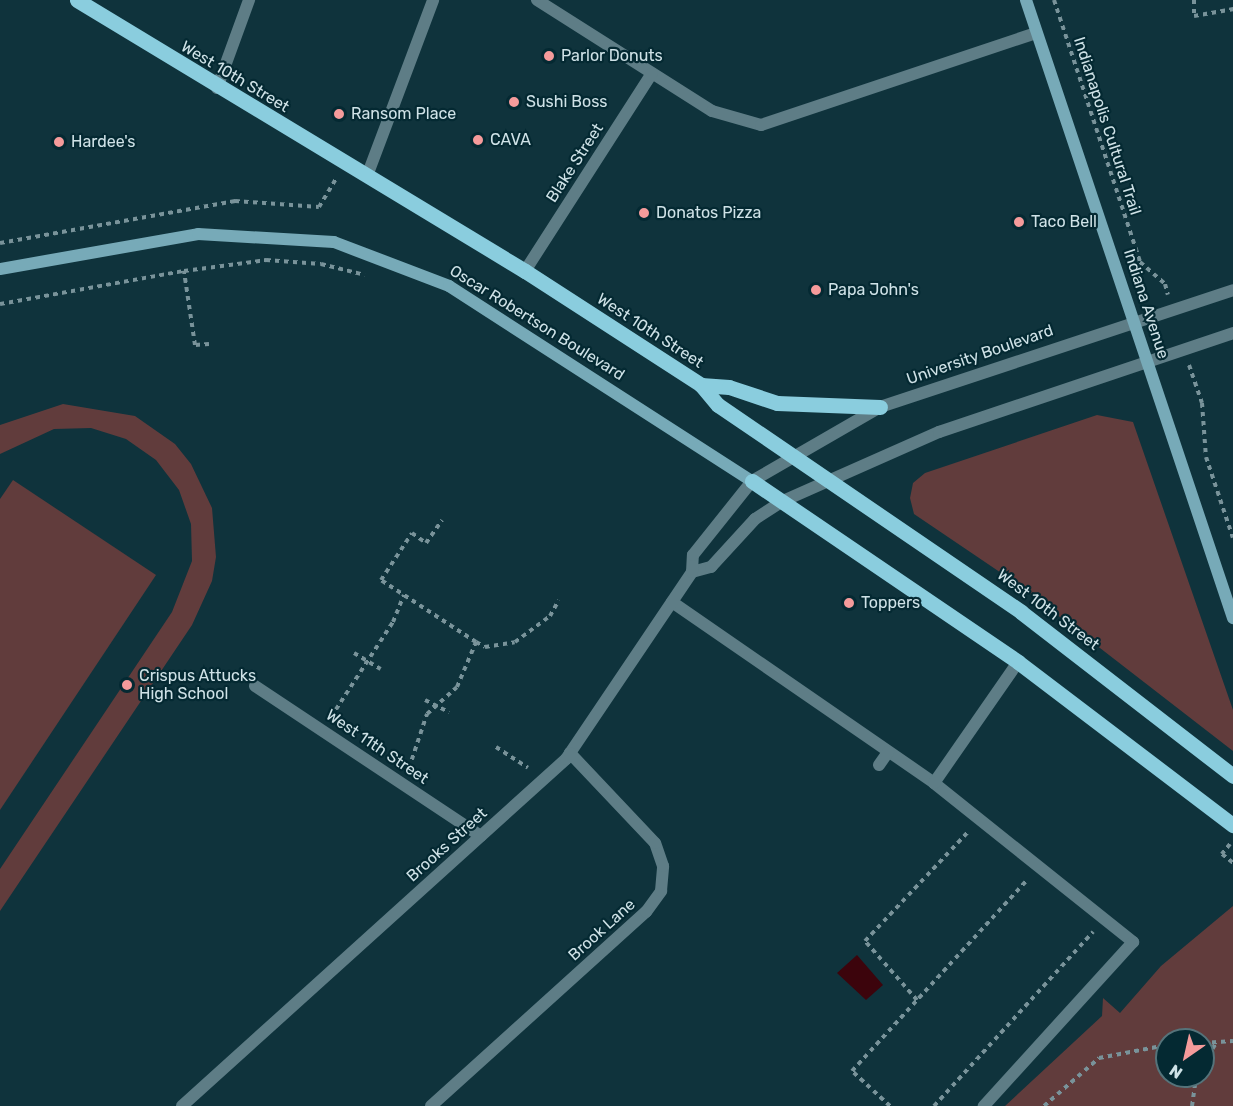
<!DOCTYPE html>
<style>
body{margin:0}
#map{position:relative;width:1233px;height:1106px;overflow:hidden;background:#0f333c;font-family:Rubik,sans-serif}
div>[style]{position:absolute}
.green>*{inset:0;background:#613c3c}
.water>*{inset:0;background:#3c040c}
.path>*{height:4px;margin-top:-2px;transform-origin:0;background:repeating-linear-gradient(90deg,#79939a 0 4.5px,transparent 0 9px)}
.service>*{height:12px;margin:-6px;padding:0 6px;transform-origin:6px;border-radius:6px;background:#5e7d86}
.minor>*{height:12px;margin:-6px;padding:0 6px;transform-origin:6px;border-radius:6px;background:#5e7d86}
.tertiary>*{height:12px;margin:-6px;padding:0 6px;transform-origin:6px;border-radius:6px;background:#5e7d86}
.secondary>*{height:12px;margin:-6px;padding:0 6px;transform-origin:6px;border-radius:6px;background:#77aab8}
.primary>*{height:15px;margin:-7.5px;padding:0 7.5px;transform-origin:7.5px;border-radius:7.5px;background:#8acdde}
.dots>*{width:16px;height:16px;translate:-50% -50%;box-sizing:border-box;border:3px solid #042932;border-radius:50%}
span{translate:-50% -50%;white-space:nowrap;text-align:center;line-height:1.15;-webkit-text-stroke:4.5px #042932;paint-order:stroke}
.poi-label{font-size:16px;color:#cfe2e7}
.left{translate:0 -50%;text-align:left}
.street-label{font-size:16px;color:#cfe2e7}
.north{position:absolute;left:1155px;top:1028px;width:60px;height:60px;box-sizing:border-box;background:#042932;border:2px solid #55737a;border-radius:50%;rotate:214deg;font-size:16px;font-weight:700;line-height:24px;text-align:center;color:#cfe2e7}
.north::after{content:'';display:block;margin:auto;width:21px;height:27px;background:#f59b9b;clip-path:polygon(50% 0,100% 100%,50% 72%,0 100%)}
</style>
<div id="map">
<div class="green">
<i style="clip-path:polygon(63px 404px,135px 416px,175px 444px,191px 464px,212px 508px,216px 557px,212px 581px,192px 625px,0 911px,0 869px,172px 612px,192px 561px,191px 524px,179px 490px,156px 460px,126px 439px,91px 428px,54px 429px,0 454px,0 425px)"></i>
<i style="clip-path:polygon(1097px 415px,1133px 422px,1233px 710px,1233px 751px,1016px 583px,914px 514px,910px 498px,913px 483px,925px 473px)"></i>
<i style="clip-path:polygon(13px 480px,156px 575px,0 810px,0 499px)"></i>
<i style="clip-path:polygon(evenodd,1233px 906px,1233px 1106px,1005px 1106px,1102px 1016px,1103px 998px,1120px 1013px,1161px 966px,1233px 906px,1167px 1040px,1203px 1040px,1203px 1076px,1167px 1076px,1167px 1040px)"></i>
</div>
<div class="water">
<i style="clip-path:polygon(857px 955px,883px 985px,866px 1000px,837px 973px)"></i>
</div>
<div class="path">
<i style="left:1054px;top:0;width:276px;rotate:71.8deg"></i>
<i style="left:1140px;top:262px;width:33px;rotate:41deg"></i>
<i style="left:1165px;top:284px;width:11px;rotate:75deg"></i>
<i style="left:1194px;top:0;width:16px;rotate:90deg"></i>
<i style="left:1194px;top:16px;width:40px;rotate:-10deg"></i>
<i style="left:0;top:243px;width:239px;rotate:-10.1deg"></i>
<i style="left:235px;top:201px;width:84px;rotate:4.1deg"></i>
<i style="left:319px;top:207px;width:33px;rotate:-59deg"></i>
<i style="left:0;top:304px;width:187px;rotate:-10.2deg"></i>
<i style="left:209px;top:344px;width:14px;rotate:176deg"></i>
<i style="left:195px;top:345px;width:75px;rotate:-98.5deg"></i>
<i style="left:184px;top:271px;width:83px;rotate:-7.6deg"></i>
<i style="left:266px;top:260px;width:55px;rotate:4.2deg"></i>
<i style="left:321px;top:264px;width:45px;rotate:14deg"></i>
<i style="left:1189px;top:365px;width:40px;rotate:71.1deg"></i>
<i style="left:1202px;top:403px;width:54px;rotate:85.8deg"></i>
<i style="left:1206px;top:457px;width:85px;rotate:71.6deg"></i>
<i style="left:476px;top:642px;width:10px;rotate:29deg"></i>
<i style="left:485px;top:647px;width:30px;rotate:-9deg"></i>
<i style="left:515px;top:642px;width:44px;rotate:-36.6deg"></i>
<i style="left:550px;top:616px;width:18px;rotate:-61deg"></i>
<i style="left:354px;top:653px;width:31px;rotate:31deg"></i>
<i style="left:425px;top:700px;width:27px;rotate:27deg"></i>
<i style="left:331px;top:717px;width:113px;rotate:-56.9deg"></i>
<i style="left:393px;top:622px;width:29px;rotate:-68deg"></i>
<i style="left:496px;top:747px;width:38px;rotate:33deg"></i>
<i style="left:409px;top:768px;width:57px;rotate:-71.6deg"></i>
<i style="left:427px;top:714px;width:40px;rotate:-42deg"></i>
<i style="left:457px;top:687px;width:49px;rotate:-67.1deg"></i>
<i style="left:476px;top:642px;width:113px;rotate:-146.9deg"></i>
<i style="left:381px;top:580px;width:56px;rotate:-56.6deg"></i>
<i style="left:412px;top:533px;width:17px;rotate:36deg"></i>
<i style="left:426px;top:543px;width:28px;rotate:-55deg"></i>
<i style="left:1230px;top:844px;width:13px;rotate:129deg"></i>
<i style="left:1222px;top:854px;width:14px;rotate:39deg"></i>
<i style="left:917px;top:1000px;width:79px;rotate:-131.4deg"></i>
<i style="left:865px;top:941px;width:149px;rotate:-46.6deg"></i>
<i style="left:1203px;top:1043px;width:30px;rotate:-4deg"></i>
<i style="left:1203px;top:1064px;width:25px;rotate:-58deg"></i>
<i style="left:890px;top:1106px;width:52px;rotate:-137.4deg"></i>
<i style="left:852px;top:1071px;width:259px;rotate:-47.5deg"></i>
<i style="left:934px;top:1106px;width:236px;rotate:-47.6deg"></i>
<i style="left:1044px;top:1106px;width:73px;rotate:-41.1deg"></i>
<i style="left:1099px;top:1058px;width:69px;rotate:-10.8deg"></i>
<i style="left:1192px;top:1106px;width:30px;rotate:-82deg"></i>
</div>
<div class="service">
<i style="left:537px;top:0;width:207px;rotate:32.4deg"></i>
<i style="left:712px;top:111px;width:51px;rotate:15.9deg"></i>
<i style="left:761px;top:125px;width:290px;rotate:-18.5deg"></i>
<i style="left:217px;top:88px;width:94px;rotate:-70deg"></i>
<i style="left:672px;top:602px;width:318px;rotate:34.6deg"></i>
<i style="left:934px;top:783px;width:255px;rotate:38.6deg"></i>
<i style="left:1133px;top:942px;width:222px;rotate:132.3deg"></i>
<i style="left:879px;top:765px;width:16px;rotate:-55deg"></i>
<i style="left:934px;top:783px;width:147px;rotate:-55.2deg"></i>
</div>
<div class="minor">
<i style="left:367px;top:176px;width:188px;rotate:-69.4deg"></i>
<i style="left:525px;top:271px;width:235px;rotate:-57.3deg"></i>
<i style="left:692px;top:572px;width:20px;rotate:-15deg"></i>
<i style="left:711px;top:567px;width:65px;rotate:-47.5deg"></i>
<i style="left:755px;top:519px;width:33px;rotate:-33deg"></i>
<i style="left:255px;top:686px;width:271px;rotate:33.6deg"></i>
<i style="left:182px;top:1106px;width:518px;rotate:-42.1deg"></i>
<i style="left:566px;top:759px;width:225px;rotate:-56deg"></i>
<i style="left:692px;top:572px;width:17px;rotate:-87deg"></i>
<i style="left:693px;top:555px;width:95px;rotate:-51.4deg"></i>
<i style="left:431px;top:1106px;width:290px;rotate:-42.1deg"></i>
<i style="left:646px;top:912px;width:26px;rotate:-54deg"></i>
<i style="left:661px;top:891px;width:25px;rotate:-85deg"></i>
<i style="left:663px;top:866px;width:24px;rotate:-109deg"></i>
<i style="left:655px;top:843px;width:124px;rotate:-133.4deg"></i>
</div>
<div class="tertiary">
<i style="left:752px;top:481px;width:148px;rotate:-30deg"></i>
<i style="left:880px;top:407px;width:372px;rotate:-18.3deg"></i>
<i style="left:783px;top:501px;width:171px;rotate:-23.9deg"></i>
<i style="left:939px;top:432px;width:310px;rotate:-18.6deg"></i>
</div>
<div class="secondary">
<i style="left:1026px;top:0;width:652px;rotate:71.48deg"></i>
<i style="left:0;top:269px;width:201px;rotate:-10deg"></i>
<i style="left:198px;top:234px;width:136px;rotate:3.4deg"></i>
<i style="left:334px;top:242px;width:123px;rotate:20.9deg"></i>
<i style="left:449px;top:286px;width:360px;rotate:32.8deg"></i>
</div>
<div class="primary">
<i style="left:77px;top:0;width:524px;rotate:31.17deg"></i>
<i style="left:525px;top:271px;width:210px;rotate:32.9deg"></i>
<i style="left:701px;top:385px;width:26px;rotate:50deg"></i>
<i style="left:718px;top:405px;width:367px;rotate:34.3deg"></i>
<i style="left:1021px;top:612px;width:268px;rotate:37.7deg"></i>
<i style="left:701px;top:385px;width:28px;rotate:4deg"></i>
<i style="left:729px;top:387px;width:51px;rotate:18.4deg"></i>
<i style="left:777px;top:403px;width:103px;rotate:2.2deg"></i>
<i style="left:752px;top:481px;width:322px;rotate:34.2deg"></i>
<i style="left:1018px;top:662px;width:270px;rotate:37.2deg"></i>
</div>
<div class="dots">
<i style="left:549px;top:56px;background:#f59b9b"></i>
<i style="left:514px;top:102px;background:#f59b9b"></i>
<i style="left:339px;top:114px;background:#f59b9b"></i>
<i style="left:478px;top:140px;background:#f59b9b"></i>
<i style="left:59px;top:142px;background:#f59b9b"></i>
<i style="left:644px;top:213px;background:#f59b9b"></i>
<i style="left:1019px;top:222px;background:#f59b9b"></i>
<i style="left:816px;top:290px;background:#f59b9b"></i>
<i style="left:849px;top:603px;background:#f59b9b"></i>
<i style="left:127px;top:685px;background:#f59b9b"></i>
</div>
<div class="poi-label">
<span class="left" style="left:561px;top:56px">Parlor Donuts</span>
<span class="left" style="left:526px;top:102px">Sushi Boss</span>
<span class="left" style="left:351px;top:114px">Ransom Place</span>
<span class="left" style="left:490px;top:140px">CAVA</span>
<span class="left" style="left:71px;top:142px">Hardee's</span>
<span class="left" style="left:656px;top:213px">Donatos Pizza</span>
<span class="left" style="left:1031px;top:222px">Taco Bell</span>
<span class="left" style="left:828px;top:290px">Papa John's</span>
<span class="left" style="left:861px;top:603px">Toppers</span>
<span class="left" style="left:139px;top:685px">Crispus Attucks<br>High School</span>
</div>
<div class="street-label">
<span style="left:235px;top:77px;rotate:31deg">West 10th Street</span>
<span style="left:1107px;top:126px;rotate:72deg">Indianapolis Cultural Trail</span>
<span style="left:575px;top:163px;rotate:-57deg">Blake Street</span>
<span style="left:1146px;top:304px;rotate:72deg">Indiana Avenue</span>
<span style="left:537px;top:323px;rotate:32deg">Oscar Robertson Boulevard</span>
<span style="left:650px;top:331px;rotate:33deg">West 10th Street</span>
<span style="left:980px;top:355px;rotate:-19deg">University Boulevard</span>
<span style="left:1048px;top:610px;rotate:37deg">West 10th Street</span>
<span style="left:377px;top:747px;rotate:34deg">West 11th Street</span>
<span style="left:447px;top:845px;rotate:-42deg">Brooks Street</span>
<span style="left:602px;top:930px;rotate:-42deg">Brook Lane</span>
</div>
<div class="north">N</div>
</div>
